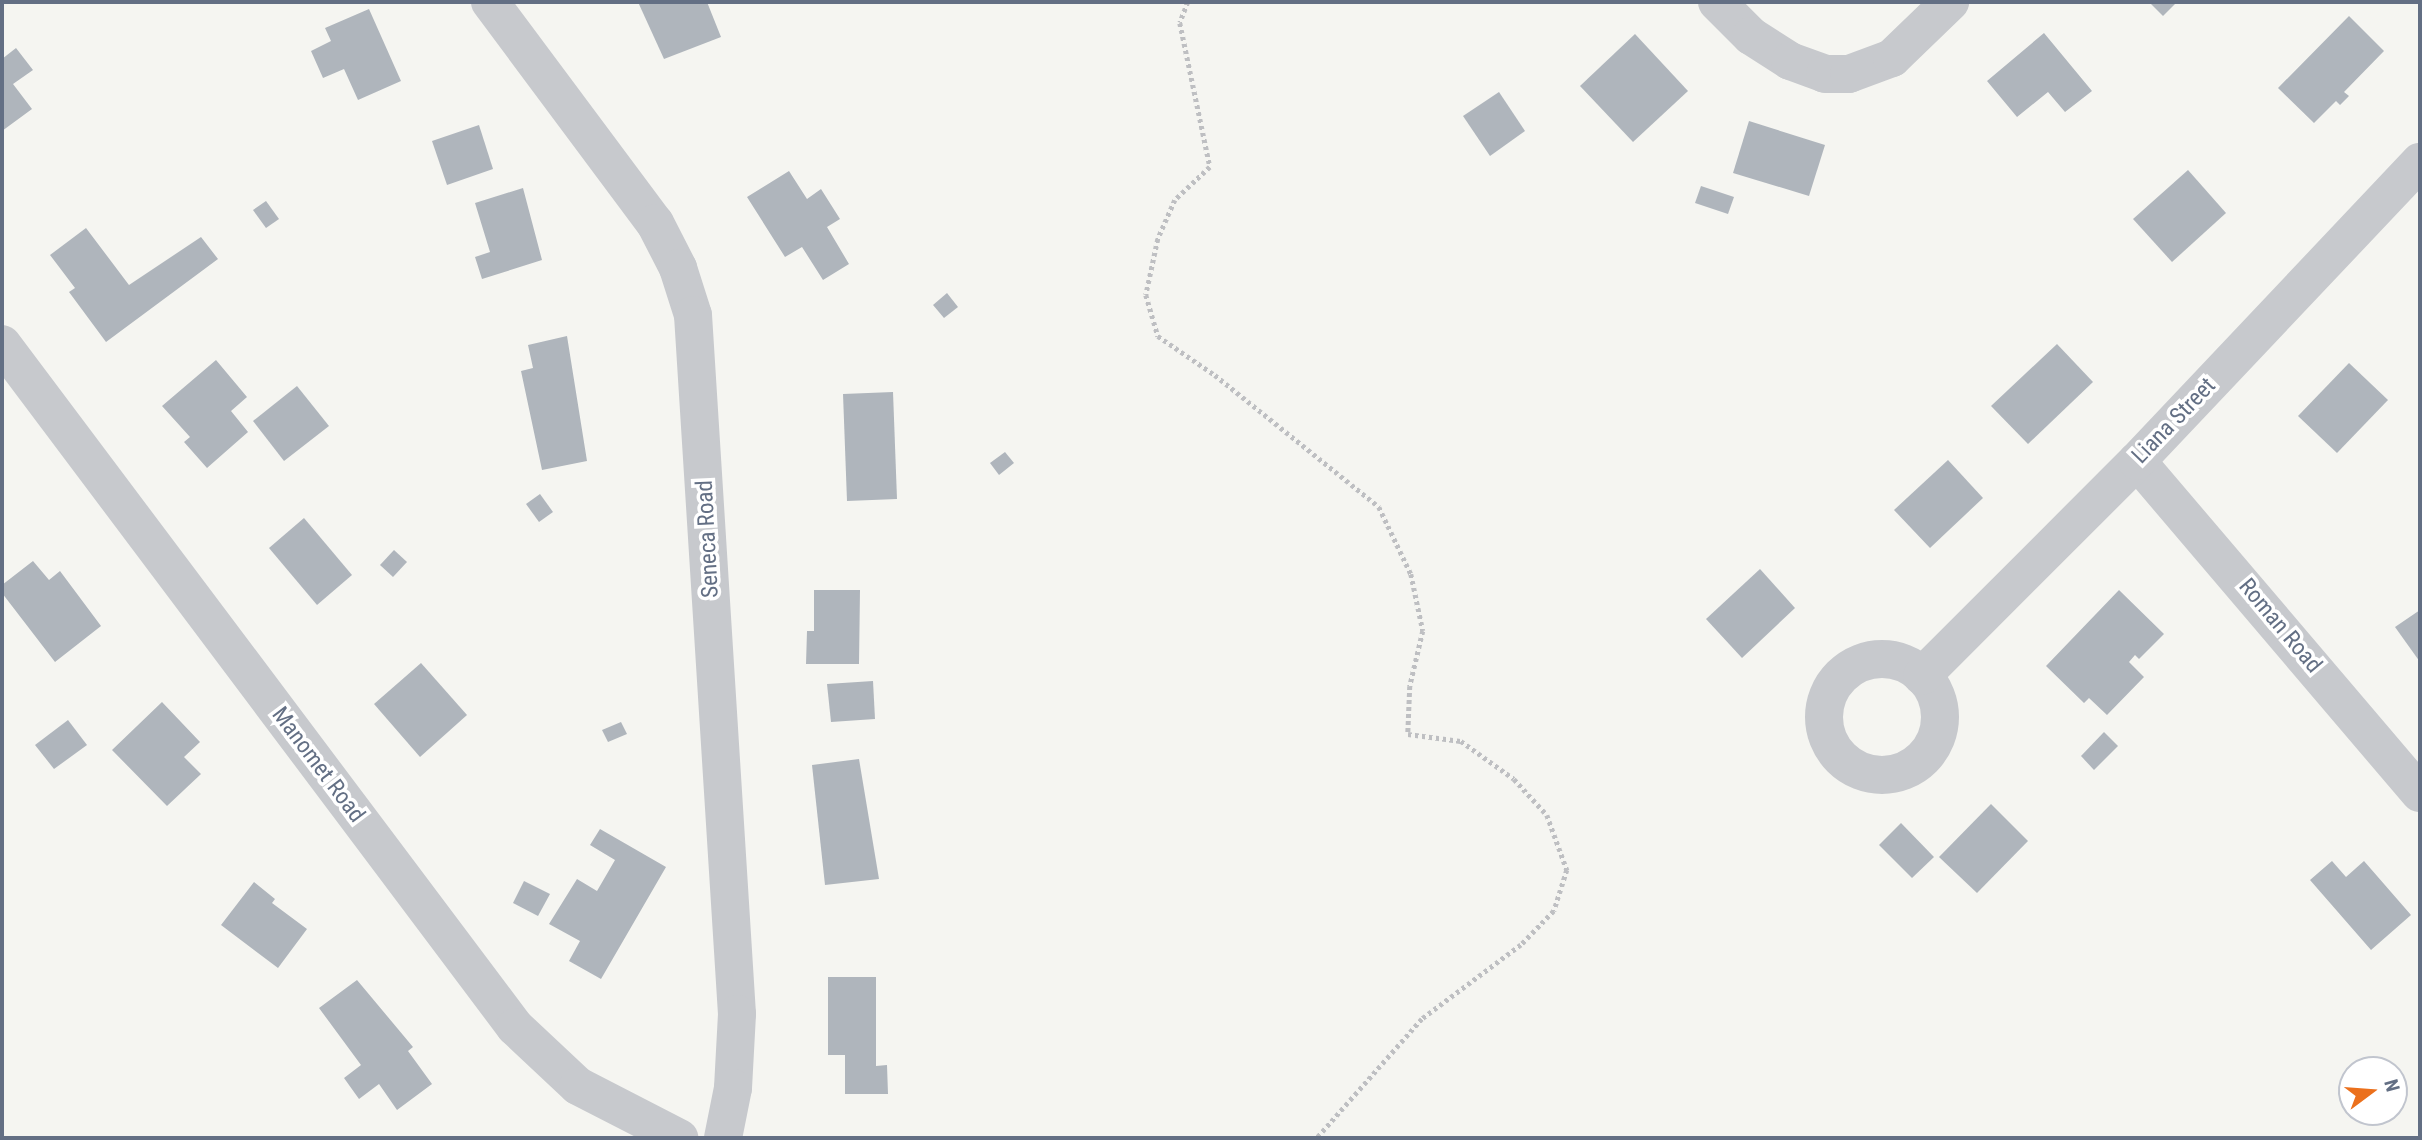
<!DOCTYPE html>
<style>
body{margin:0}
#map{position:relative;width:2422px;height:1140px;overflow:hidden;background:#f5f5f1;font-family:"Roboto Condensed",sans-serif}
div>[style]{position:absolute}
.building>*{inset:0;background:#afb5bc}
.path>*{height:4.5px;margin-top:-2.25px;transform-origin:0;background:repeating-linear-gradient(90deg,#bebfc2 0 3.5px,transparent 0 7px)}
.minor>*{height:38px;margin:-19px;padding:0 19px;transform-origin:19px;border-radius:19px;background:#c7c9cd}
.minor>.ring{margin:-19px;padding:0;box-sizing:content-box;background:none;border:38px solid #c7c9cd;border-radius:50%}
span{translate:-50% -50%;white-space:nowrap;text-align:center;line-height:1.15;-webkit-text-stroke:7px #fff;paint-order:stroke}
.street-label{font-size:23px;color:#636f84}
.frame{position:absolute;inset:0;border:4px solid #636f84;pointer-events:none}
.north{position:absolute;left:2338px;top:1056px;width:70px;height:70px;box-sizing:border-box;background:#fff;border:2px solid #c1c5ce;border-radius:50%;rotate:74deg;font-size:19px;font-weight:700;line-height:28px;text-align:center;color:#636f84}
.north::after{content:'';display:block;margin:auto;width:24px;height:32px;background:#eb701c;clip-path:polygon(50% 0,100% 100%,50% 72%,0 100%)}
</style>
<div id="map">
<div class="building">
<i style="clip-path:polygon(638px 2px,707px 2px,721px 37px,664px 59px)"></i>
<i style="clip-path:polygon(2149px 2px,2177px 2px,2163px 16px)"></i>
<i style="clip-path:polygon(369px 9px,401px 81px,358px 100px,344px 69px,323px 78px,311px 51px,331px 41px,325px 28px)"></i>
<i style="clip-path:polygon(2349px 16px,2384px 51px,2344px 92px,2349px 96px,2340px 105px,2336px 101px,2314px 123px,2278px 88px)"></i>
<i style="clip-path:polygon(2044px 33px,2092px 91px,2065px 112px,2048px 92px,2017px 117px,1987px 81px)"></i>
<i style="clip-path:polygon(1635px 34px,1688px 91px,1633px 142px,1580px 86px)"></i>
<i style="clip-path:polygon(16px 48px,33px 70px,13px 84px,32px 109px,2px 131px,2px 59px)"></i>
<i style="clip-path:polygon(1499px 92px,1525px 131px,1490px 156px,1463px 116px)"></i>
<i style="clip-path:polygon(1749px 121px,1825px 145px,1809px 196px,1733px 173px)"></i>
<i style="clip-path:polygon(479px 125px,493px 169px,447px 185px,432px 141px)"></i>
<i style="clip-path:polygon(2188px 170px,2226px 213px,2172px 262px,2133px 219px)"></i>
<i style="clip-path:polygon(789px 171px,807px 199px,821px 189px,840px 219px,827px 227px,849px 264px,823px 280px,802px 247px,785px 257px,747px 197px)"></i>
<i style="clip-path:polygon(1701px 186px,1734px 197px,1728px 214px,1695px 203px)"></i>
<i style="clip-path:polygon(523px 188px,542px 260px,482px 279px,475px 257px,490px 252px,475px 203px)"></i>
<i style="clip-path:polygon(266px 201px,279px 219px,266px 228px,253px 210px)"></i>
<i style="clip-path:polygon(86px 228px,129px 285px,201px 237px,218px 259px,106px 342px,69px 292px,75px 288px,50px 255px)"></i>
<i style="clip-path:polygon(947px 293px,958px 307px,944px 318px,933px 305px)"></i>
<i style="clip-path:polygon(567px 336px,587px 461px,542px 470px,521px 371px,533px 368px,528px 345px)"></i>
<i style="clip-path:polygon(2057px 344px,2093px 382px,2028px 444px,1991px 406px)"></i>
<i style="clip-path:polygon(216px 360px,247px 397px,231px 411px,248px 432px,207px 468px,184px 442px,190px 437px,162px 406px)"></i>
<i style="clip-path:polygon(2349px 363px,2388px 400px,2337px 453px,2298px 416px)"></i>
<i style="clip-path:polygon(297px 386px,329px 426px,284px 461px,253px 421px)"></i>
<i style="clip-path:polygon(893px 392px,897px 499px,847px 501px,843px 394px)"></i>
<i style="clip-path:polygon(1005px 452px,1014px 463px,999px 475px,990px 463px)"></i>
<i style="clip-path:polygon(1948px 460px,1983px 498px,1930px 548px,1894px 510px)"></i>
<i style="clip-path:polygon(540px 494px,553px 512px,539px 522px,526px 504px)"></i>
<i style="clip-path:polygon(304px 518px,352px 575px,317px 605px,269px 548px)"></i>
<i style="clip-path:polygon(394px 550px,407px 562px,393px 577px,380px 565px)"></i>
<i style="clip-path:polygon(33px 561px,49px 580px,60px 571px,101px 626px,55px 662px,2px 593px,2px 585px)"></i>
<i style="clip-path:polygon(1760px 569px,1795px 608px,1742px 658px,1706px 619px)"></i>
<i style="clip-path:polygon(814px 590px,860px 590px,859px 664px,806px 664px,807px 631px,814px 631px)"></i>
<i style="clip-path:polygon(2119px 590px,2164px 634px,2139px 659px,2135px 655px,2129px 662px,2144px 677px,2107px 715px,2089px 698px,2084px 703px,2046px 666px)"></i>
<i style="clip-path:polygon(2420px 610px,2420px 662px,2395px 627px)"></i>
<i style="clip-path:polygon(421px 663px,467px 715px,420px 757px,374px 704px)"></i>
<i style="clip-path:polygon(873px 681px,875px 719px,831px 722px,827px 684px)"></i>
<i style="clip-path:polygon(162px 702px,200px 742px,184px 757px,201px 774px,167px 806px,112px 750px)"></i>
<i style="clip-path:polygon(68px 720px,87px 745px,54px 769px,35px 745px)"></i>
<i style="clip-path:polygon(621px 722px,627px 734px,608px 742px,602px 730px)"></i>
<i style="clip-path:polygon(2104px 732px,2118px 746px,2094px 770px,2081px 756px)"></i>
<i style="clip-path:polygon(859px 759px,879px 879px,825px 885px,812px 765px)"></i>
<i style="clip-path:polygon(1991px 804px,2028px 841px,1977px 893px,1939px 857px)"></i>
<i style="clip-path:polygon(1901px 823px,1934px 857px,1912px 878px,1879px 845px)"></i>
<i style="clip-path:polygon(600px 829px,666px 867px,601px 979px,569px 961px,580px 941px,549px 924px,577px 879px,597px 891px,615px 860px,590px 845px)"></i>
<i style="clip-path:polygon(2332px 861px,2346px 877px,2364px 861px,2411px 915px,2371px 950px,2310px 880px)"></i>
<i style="clip-path:polygon(524px 881px,550px 894px,538px 916px,513px 903px)"></i>
<i style="clip-path:polygon(254px 882px,275px 899px,272px 903px,307px 929px,278px 968px,221px 925px)"></i>
<i style="clip-path:polygon(828px 977px,876px 977px,876px 1066px,887px 1065px,888px 1094px,845px 1094px,845px 1055px,828px 1055px)"></i>
<i style="clip-path:polygon(357px 980px,413px 1047px,408px 1051px,432px 1084px,397px 1110px,379px 1084px,359px 1099px,344px 1078px,361px 1065px,319px 1008px)"></i>
</div>
<div class="path">
<i style="left:1188px;top:2px;width:22px;rotate:111deg"></i>
<i style="left:1180px;top:23px;width:147px;rotate:78.2deg"></i>
<i style="left:1210px;top:167px;width:48px;rotate:136.7deg"></i>
<i style="left:1175px;top:200px;width:43px;rotate:113.6deg"></i>
<i style="left:1158px;top:239px;width:57px;rotate:102.1deg"></i>
<i style="left:1146px;top:295px;width:43px;rotate:73.7deg"></i>
<i style="left:1158px;top:336px;width:69px;rotate:34.4deg"></i>
<i style="left:1215px;top:375px;width:211px;rotate:38.8deg"></i>
<i style="left:1379px;top:507px;width:74px;rotate:64.5deg"></i>
<i style="left:1411px;top:574px;width:58px;rotate:78.1deg"></i>
<i style="left:1423px;top:631px;width:57px;rotate:103.3deg"></i>
<i style="left:1410px;top:686px;width:48px;rotate:92.4deg"></i>
<i style="left:1408px;top:734px;width:53px;rotate:7.5deg"></i>
<i style="left:1461px;top:741px;width:65px;rotate:35.6deg"></i>
<i style="left:1514px;top:779px;width:49px;rotate:47.5deg"></i>
<i style="left:1547px;top:815px;width:59px;rotate:70deg"></i>
<i style="left:1567px;top:870px;width:43px;rotate:107.6deg"></i>
<i style="left:1554px;top:911px;width:47px;rotate:134.1deg"></i>
<i style="left:1521px;top:945px;width:124px;rotate:143.2deg"></i>
<i style="left:1422px;top:1019px;width:159px;rotate:131.4deg"></i>
</div>
<div class="minor">
<i style="left:490px;top:2px;width:276px;rotate:53.3deg"></i>
<i style="left:655px;top:223px;width:51px;rotate:62.9deg"></i>
<i style="left:678px;top:268px;width:49px;rotate:72.3deg"></i>
<i style="left:693px;top:315px;width:700px;rotate:86.4deg"></i>
<i style="left:737px;top:1014px;width:74px;rotate:93.1deg"></i>
<i style="left:733px;top:1088px;width:51px;rotate:101.3deg"></i>
<i style="left:1717px;top:2px;width:48px;rotate:45deg"></i>
<i style="left:1751px;top:36px;width:46px;rotate:32.7deg"></i>
<i style="left:1790px;top:61px;width:37px;rotate:20deg"></i>
<i style="left:1825px;top:74px;width:24px"></i>
<i style="left:1849px;top:74px;width:46px;rotate:-20.4deg"></i>
<i style="left:1892px;top:58px;width:81px;rotate:-44deg"></i>
<i style="left:2px;top:344px;width:854px;rotate:53.09deg"></i>
<i style="left:515px;top:1027px;width:86px;rotate:43.1deg"></i>
<i style="left:578px;top:1086px;width:114px;rotate:27.2deg"></i>
<i style="left:2137px;top:461px;width:436px;rotate:49.6deg"></i>
<i class="ring" style="left:1824px;top:659px;width:78px;height:78px"></i>
<i style="left:1922px;top:676px;width:304px;rotate:-45deg"></i>
<i style="left:2137px;top:461px;width:412px;rotate:-46.6deg"></i>
</div>
<div class="street-label">
<span style="left:2174px;top:421px;rotate:-46deg">Liana Street</span>
<span style="left:708px;top:539px;rotate:-93deg">Seneca Road</span>
<span style="left:2280px;top:626px;rotate:50deg">Roman Road</span>
<span style="left:318px;top:765px;rotate:53deg">Manomet Road</span>
</div>
<div class="frame"></div>
<div class="north">N</div>
</div>
